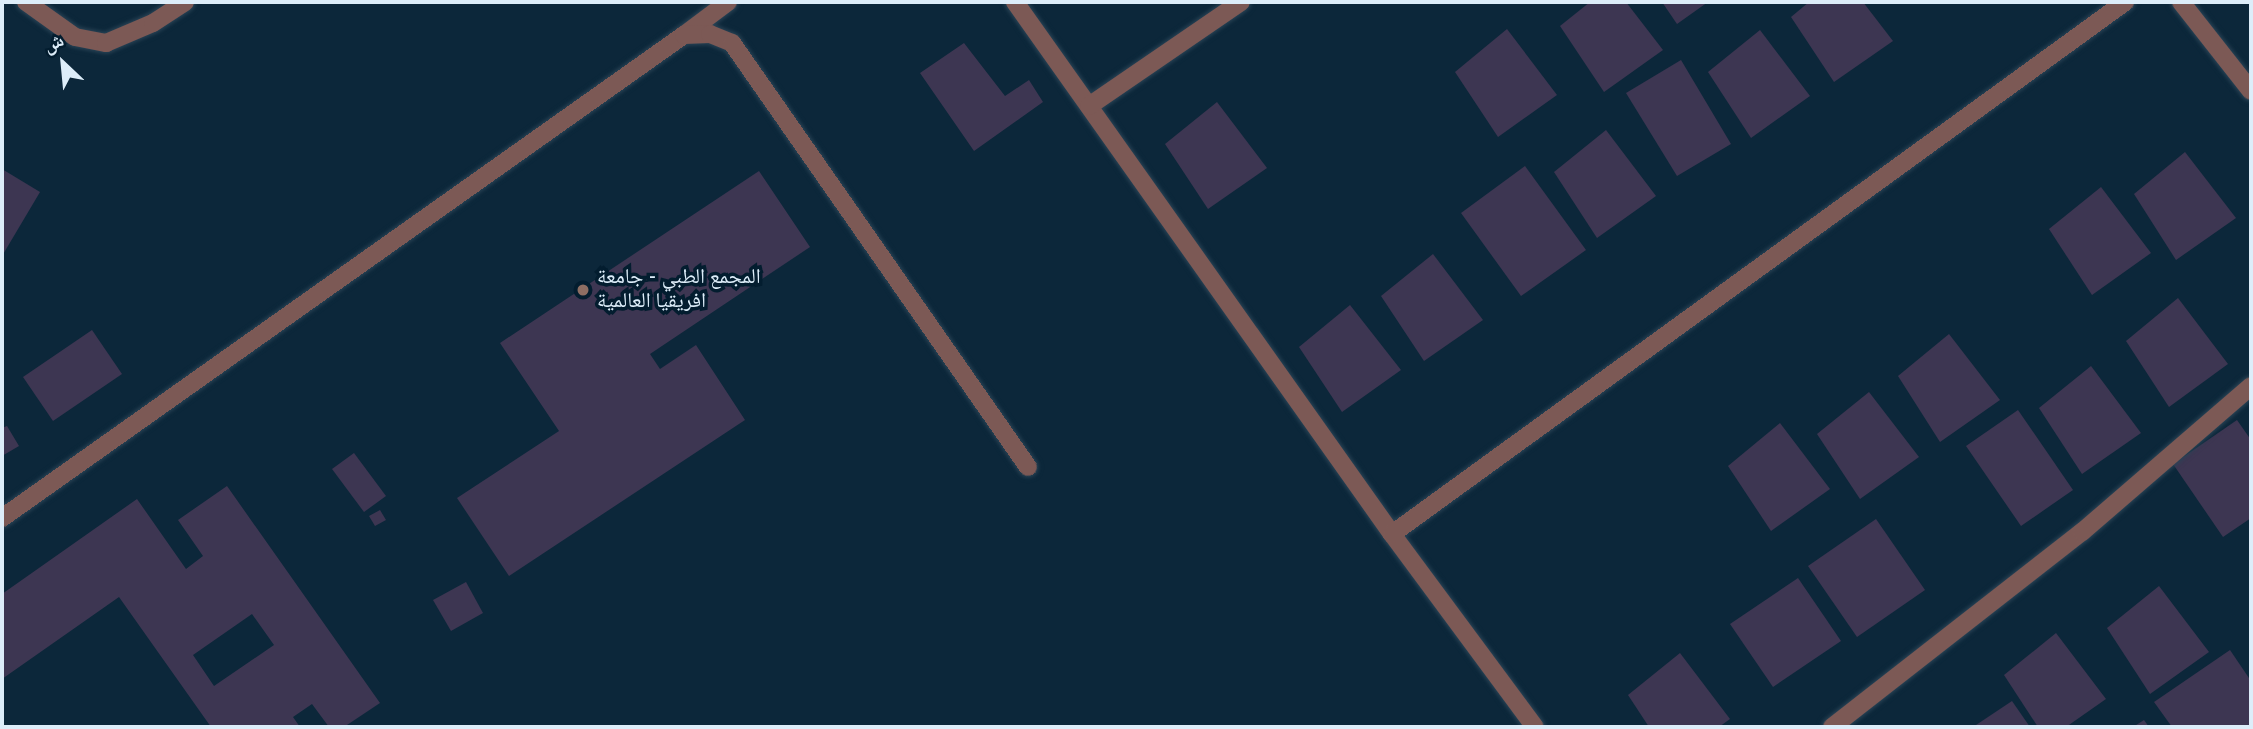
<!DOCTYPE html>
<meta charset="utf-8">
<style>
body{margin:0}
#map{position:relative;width:2253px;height:729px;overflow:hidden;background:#0c273a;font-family:Overpass,"Noto Naskh Arabic",sans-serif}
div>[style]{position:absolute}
.building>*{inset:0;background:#3d3652}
.roads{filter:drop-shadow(0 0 2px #294355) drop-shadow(0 0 2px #294355)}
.minor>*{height:18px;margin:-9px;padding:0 9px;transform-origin:9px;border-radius:9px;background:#7c5955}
.dots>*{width:19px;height:19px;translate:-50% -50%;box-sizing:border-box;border:4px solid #031d2f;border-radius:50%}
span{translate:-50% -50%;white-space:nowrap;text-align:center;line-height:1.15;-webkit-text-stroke:7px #031d2f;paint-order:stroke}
.poi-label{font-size:21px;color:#ddedf9}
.left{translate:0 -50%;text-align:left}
.frame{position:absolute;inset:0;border:4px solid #ddedf9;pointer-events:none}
.north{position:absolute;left:28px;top:28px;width:70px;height:70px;-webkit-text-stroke:5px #031d2f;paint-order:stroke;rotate:334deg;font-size:19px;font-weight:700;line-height:28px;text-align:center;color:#ddedf9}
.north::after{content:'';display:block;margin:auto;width:24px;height:32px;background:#ddedf9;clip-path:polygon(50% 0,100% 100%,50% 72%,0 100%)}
</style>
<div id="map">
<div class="building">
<i style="clip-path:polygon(1590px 2px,1626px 2px,1663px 50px,1604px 92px,1560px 26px)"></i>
<i style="clip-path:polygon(1662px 2px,1708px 2px,1677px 24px)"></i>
<i style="clip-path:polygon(1809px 2px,1863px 2px,1893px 41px,1834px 82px,1791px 17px)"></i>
<i style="clip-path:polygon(1507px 29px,1557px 95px,1498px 137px,1455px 72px)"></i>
<i style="clip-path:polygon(1760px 30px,1810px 96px,1751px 138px,1708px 72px)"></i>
<i style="clip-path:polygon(964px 43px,1005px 96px,1029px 80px,1043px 102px,974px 151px,920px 73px)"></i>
<i style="clip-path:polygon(1681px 60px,1731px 144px,1677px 176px,1626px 93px)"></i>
<i style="clip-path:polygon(1217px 102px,1267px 168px,1208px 209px,1165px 144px)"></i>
<i style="clip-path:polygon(1606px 130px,1656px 196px,1597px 238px,1554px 172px)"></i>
<i style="clip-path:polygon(2185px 152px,2236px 218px,2176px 260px,2134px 194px)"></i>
<i style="clip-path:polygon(1525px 166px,1586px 250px,1521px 296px,1461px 213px)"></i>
<i style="clip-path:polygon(2px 169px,40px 192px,2px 256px)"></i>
<i style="clip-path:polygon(759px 171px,810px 247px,650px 354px,660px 369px,696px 345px,745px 420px,509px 576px,457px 498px,559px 431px,500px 343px)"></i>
<i style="clip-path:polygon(2101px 187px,2151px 253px,2092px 295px,2049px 229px)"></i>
<i style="clip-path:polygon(1433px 254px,1483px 320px,1424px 361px,1381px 296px)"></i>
<i style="clip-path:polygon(2178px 298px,2228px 364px,2169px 407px,2126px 341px)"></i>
<i style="clip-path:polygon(1350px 305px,1401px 370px,1342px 412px,1299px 347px)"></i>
<i style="clip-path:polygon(92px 330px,122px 374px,53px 421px,23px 377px)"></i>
<i style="clip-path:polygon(1949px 334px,2000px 400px,1940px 442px,1898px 376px)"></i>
<i style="clip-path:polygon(2091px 366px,2141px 433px,2082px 474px,2039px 408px)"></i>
<i style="clip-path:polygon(1869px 392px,1919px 457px,1860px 499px,1817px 434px)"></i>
<i style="clip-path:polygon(2018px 410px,2073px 490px,2021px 526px,1966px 446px)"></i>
<i style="clip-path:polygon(2237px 420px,2251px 440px,2251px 518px,2223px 537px,2173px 464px)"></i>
<i style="clip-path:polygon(1780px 423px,1830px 489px,1771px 531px,1728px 466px)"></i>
<i style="clip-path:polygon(7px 426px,19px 446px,2px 456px,2px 428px)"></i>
<i style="clip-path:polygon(354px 453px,386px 496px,364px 512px,332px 469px)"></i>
<i style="clip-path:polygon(evenodd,227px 486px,380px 703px,344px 727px,329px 727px,312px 704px,293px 717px,300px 727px,211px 727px,119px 597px,2px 679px,2px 594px,137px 499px,186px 569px,203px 556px,178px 520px,227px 486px,252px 614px,274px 645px,214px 686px,193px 655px,252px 614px)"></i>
<i style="clip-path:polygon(380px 510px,386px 520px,375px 526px,369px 516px)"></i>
<i style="clip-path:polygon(1876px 519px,1925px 590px,1857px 637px,1808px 566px)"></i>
<i style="clip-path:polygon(1798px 578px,1841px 641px,1773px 687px,1730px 624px)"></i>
<i style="clip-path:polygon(466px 582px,483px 613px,451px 631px,433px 600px)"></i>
<i style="clip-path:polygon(2159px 586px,2209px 652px,2150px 694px,2107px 628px)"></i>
<i style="clip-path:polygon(2056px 633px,2106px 699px,2066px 727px,2038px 727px,2004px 675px)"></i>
<i style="clip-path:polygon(2230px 650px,2251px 681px,2251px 727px,2172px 727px,2154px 702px)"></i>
<i style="clip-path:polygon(1680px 653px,1730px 719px,1719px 727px,1649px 727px,1628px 695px)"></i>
<i style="clip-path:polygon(2012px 701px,2030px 727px,1973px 727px)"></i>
<i style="clip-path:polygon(2144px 720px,2149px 727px,2133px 727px)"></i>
</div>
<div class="roads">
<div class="minor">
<i style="left:26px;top:2px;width:60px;rotate:35.5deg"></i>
<i style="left:75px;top:37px;width:32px;rotate:11deg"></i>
<i style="left:106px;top:43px;width:51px;rotate:-23.1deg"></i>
<i style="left:153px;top:23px;width:38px;rotate:-33deg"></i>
<i style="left:1015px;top:2px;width:652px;rotate:54.68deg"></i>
<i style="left:1392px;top:534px;width:240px;rotate:53.5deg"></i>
<i style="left:2181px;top:2px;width:113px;rotate:51.8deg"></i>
<i style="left:684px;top:35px;width:55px;rotate:-36.9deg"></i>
<i style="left:1089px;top:106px;width:184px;rotate:-34.4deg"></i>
<i style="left:2px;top:518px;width:836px;rotate:-35.31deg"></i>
<i style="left:684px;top:35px;width:26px;rotate:-2deg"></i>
<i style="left:710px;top:34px;width:24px;rotate:22deg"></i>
<i style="left:732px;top:43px;width:517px;rotate:55.08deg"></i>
<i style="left:1392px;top:534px;width:906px;rotate:-35.97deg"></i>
<i style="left:1832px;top:727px;width:317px;rotate:-38deg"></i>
<i style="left:2082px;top:532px;width:223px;rotate:-40.8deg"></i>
</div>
</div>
<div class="dots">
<i style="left:583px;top:290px;background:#8d6e63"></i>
</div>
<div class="poi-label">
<span class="left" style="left:597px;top:290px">المجمع الطبي - جامعة<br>افريقيا العالمية</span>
</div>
<div class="frame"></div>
<div class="north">ش</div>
</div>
